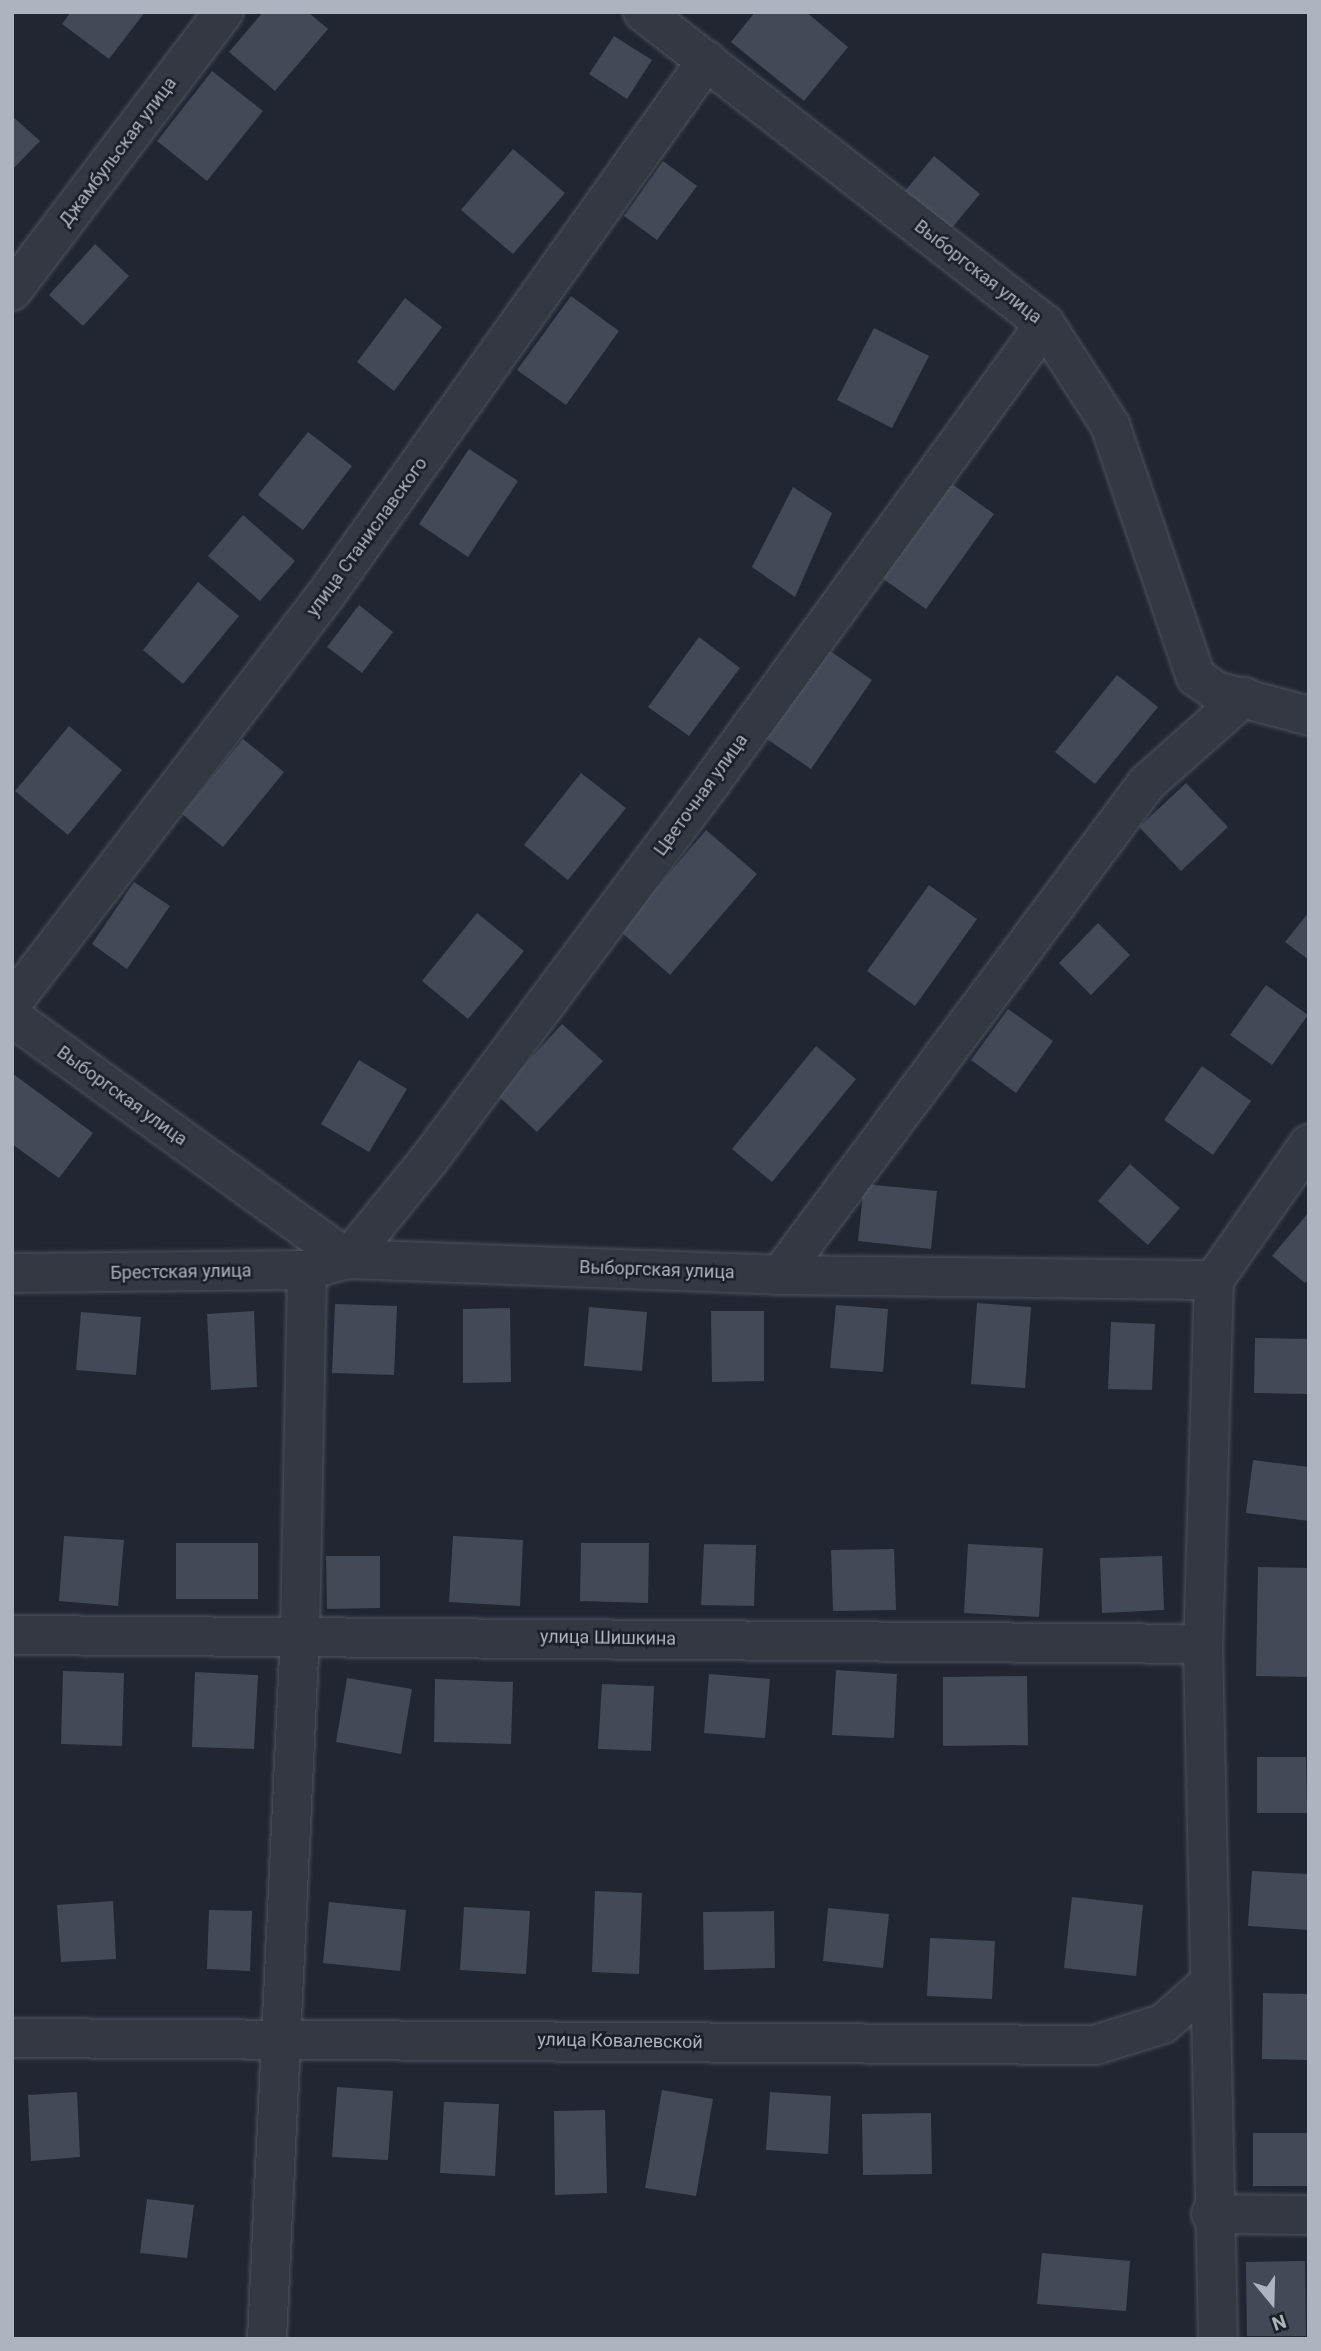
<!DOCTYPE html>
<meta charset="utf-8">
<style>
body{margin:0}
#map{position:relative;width:1321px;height:2351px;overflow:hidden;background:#212632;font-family:Roboto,sans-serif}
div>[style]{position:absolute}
.building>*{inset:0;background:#434956}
.roads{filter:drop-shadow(0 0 2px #4f535e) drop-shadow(0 0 2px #4f535e)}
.minor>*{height:38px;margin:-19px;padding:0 19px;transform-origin:19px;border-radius:19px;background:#343843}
span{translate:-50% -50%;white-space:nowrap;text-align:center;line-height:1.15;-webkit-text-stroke:5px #1a1e27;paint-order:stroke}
.street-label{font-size:18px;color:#aeb3c0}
.frame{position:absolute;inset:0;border:14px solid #aeb3c0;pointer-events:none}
.north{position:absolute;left:1237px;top:2267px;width:70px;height:70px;-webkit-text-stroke:5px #1a1e27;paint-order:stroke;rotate:161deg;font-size:19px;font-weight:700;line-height:28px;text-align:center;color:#aeb3c0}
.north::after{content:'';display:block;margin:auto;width:24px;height:32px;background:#aeb3c0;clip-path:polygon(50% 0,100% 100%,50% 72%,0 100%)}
</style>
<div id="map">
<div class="building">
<i style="clip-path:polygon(71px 12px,145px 12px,109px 59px,62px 24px)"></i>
<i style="clip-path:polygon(263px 12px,308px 12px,328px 29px,275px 91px,229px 52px)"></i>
<i style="clip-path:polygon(755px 12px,806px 12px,848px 47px,804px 101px,731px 42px)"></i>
<i style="clip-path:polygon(614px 36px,652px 60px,627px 99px,589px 74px)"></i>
<i style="clip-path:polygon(212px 71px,263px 111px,207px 181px,157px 141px)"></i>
<i style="clip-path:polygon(12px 116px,40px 141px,12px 170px)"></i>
<i style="clip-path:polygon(513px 149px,565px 193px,513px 254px,461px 210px)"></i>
<i style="clip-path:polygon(934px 156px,980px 194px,951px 229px,905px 191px)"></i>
<i style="clip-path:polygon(663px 161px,697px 186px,657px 240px,624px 216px)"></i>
<i style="clip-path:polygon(95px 244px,129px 276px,83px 326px,49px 295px)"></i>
<i style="clip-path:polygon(571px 296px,619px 331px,566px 405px,517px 370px)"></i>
<i style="clip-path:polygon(405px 298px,442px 327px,394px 391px,357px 362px)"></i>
<i style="clip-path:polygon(874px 328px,929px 356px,892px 428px,837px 400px)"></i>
<i style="clip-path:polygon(308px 432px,352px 466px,303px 530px,258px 495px)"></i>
<i style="clip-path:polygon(469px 449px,518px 481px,468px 557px,419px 524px)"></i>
<i style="clip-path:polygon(945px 479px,994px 514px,926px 609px,876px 574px)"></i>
<i style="clip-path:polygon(793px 487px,832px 513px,795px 597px,752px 567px)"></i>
<i style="clip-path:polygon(243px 515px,295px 561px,260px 601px,208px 556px)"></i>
<i style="clip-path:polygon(198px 582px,239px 616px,183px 684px,143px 650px)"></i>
<i style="clip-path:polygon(359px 605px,393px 632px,362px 673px,327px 647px)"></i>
<i style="clip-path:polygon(699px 637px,740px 668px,689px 736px,648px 707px)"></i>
<i style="clip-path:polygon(823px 646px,872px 680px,811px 769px,761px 735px)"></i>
<i style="clip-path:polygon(1117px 675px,1158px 707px,1095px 784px,1055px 752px)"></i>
<i style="clip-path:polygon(69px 726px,122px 770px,68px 835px,15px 791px)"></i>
<i style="clip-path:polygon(243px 739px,284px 772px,223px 847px,182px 814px)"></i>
<i style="clip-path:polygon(581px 773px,626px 808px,568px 880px,524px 845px)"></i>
<i style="clip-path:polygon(1186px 783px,1228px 827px,1181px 871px,1139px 827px)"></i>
<i style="clip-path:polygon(706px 830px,757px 874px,670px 975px,620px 931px)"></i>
<i style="clip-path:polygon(134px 882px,170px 906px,127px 969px,92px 944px)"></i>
<i style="clip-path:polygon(929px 885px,977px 919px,915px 1006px,867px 971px)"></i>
<i style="clip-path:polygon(1309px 912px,1309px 960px,1285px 942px)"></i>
<i style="clip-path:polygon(477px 913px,524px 951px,468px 1019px,422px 981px)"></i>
<i style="clip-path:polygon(1098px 923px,1130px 955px,1091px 995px,1059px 963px)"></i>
<i style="clip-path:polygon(1266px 985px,1308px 1015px,1272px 1065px,1230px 1035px)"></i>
<i style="clip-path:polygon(1008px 1009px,1053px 1041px,1016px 1093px,971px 1060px)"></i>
<i style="clip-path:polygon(562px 1024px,603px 1061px,537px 1132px,497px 1095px)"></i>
<i style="clip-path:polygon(816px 1046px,856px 1079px,772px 1182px,732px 1149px)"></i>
<i style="clip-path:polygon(359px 1060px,407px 1089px,369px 1152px,321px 1124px)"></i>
<i style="clip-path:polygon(1202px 1066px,1251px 1101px,1213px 1155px,1164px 1120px)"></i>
<i style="clip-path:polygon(12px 1073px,93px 1133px,59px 1178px,12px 1144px)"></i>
<i style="clip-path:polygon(1130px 1164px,1180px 1208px,1148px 1245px,1098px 1201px)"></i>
<i style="clip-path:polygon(864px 1184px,937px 1191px,931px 1249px,858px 1241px)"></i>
<i style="clip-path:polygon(1309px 1212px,1309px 1279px,1305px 1283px,1272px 1256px)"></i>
<i style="clip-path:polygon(977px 1303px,1031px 1307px,1025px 1388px,971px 1384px)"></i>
<i style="clip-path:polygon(335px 1304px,397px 1306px,394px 1375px,332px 1373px)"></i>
<i style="clip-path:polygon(836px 1305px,888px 1309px,883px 1372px,830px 1368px)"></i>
<i style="clip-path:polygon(589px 1307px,647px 1312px,642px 1371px,584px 1366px)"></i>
<i style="clip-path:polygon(510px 1308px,511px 1382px,463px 1383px,463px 1309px)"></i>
<i style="clip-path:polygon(254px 1311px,257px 1387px,211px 1390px,207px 1314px)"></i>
<i style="clip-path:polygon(711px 1311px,764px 1311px,764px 1381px,712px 1382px)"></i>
<i style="clip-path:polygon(81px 1312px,141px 1317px,136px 1375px,76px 1370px)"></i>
<i style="clip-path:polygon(1111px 1322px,1155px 1324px,1152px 1390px,1108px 1389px)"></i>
<i style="clip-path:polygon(1255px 1338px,1308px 1339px,1307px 1394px,1254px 1393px)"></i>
<i style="clip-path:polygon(1253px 1460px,1309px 1467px,1309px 1521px,1246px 1513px)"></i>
<i style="clip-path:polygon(64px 1536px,124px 1540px,118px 1606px,59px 1601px)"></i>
<i style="clip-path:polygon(453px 1536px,523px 1540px,520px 1606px,449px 1602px)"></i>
<i style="clip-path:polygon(176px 1543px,258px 1543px,258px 1599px,176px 1599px)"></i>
<i style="clip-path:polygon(581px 1543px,649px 1543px,648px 1603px,580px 1601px)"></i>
<i style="clip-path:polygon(704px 1544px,756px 1545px,754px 1606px,701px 1605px)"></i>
<i style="clip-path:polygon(968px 1544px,1043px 1548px,1039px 1617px,964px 1613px)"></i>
<i style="clip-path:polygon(894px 1549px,896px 1610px,833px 1611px,831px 1550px)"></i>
<i style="clip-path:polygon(326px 1556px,380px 1556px,380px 1608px,327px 1609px)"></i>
<i style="clip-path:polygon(1162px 1556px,1164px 1610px,1102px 1613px,1100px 1558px)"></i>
<i style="clip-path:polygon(1258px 1567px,1309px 1568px,1309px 1677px,1256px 1676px)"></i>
<i style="clip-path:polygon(836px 1670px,897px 1674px,894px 1738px,832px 1735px)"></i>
<i style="clip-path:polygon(63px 1671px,124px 1673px,122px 1746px,61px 1744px)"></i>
<i style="clip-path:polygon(195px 1672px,258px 1675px,254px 1749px,192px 1747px)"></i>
<i style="clip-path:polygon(709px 1674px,770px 1679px,765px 1738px,704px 1733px)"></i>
<i style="clip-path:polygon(1027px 1676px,1028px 1745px,943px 1746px,943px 1677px)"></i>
<i style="clip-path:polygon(347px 1678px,412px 1689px,401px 1754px,336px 1742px)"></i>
<i style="clip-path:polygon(435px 1679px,513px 1682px,511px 1744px,434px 1742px)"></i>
<i style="clip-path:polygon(602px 1684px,654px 1686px,651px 1751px,598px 1749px)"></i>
<i style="clip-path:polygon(1257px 1757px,1306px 1757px,1307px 1813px,1257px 1813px)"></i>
<i style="clip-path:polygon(1252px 1871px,1309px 1874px,1309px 1930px,1248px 1926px)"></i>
<i style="clip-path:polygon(595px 1891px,642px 1893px,639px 1974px,592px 1972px)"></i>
<i style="clip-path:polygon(1072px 1897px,1143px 1905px,1136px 1976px,1064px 1968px)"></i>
<i style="clip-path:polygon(113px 1901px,116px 1959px,61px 1962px,57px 1905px)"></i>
<i style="clip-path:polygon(329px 1902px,406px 1910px,400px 1971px,323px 1963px)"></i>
<i style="clip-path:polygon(464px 1907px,530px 1911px,526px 1974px,460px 1970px)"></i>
<i style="clip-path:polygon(828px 1908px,889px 1914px,883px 1968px,823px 1961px)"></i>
<i style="clip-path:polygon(209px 1910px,252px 1911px,250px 1971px,207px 1969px)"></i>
<i style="clip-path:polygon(774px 1911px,775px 1968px,704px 1970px,703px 1912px)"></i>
<i style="clip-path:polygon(930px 1938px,995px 1941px,992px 1999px,927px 1996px)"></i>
<i style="clip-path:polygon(1263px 1993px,1309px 1994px,1309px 2060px,1262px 2059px)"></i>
<i style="clip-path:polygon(337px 2087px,393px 2091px,388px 2160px,332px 2157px)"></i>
<i style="clip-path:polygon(662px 2090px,713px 2099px,696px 2196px,645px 2188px)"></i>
<i style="clip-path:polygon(77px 2092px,80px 2157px,31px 2161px,28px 2095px)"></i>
<i style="clip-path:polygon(770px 2092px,831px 2096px,828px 2154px,766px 2150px)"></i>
<i style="clip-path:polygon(444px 2102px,499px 2104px,495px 2176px,440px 2173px)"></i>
<i style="clip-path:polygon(605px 2110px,607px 2193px,555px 2195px,554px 2111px)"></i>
<i style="clip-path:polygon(931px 2113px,932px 2174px,863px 2175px,862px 2114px)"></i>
<i style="clip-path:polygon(1253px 2133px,1309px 2133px,1309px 2186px,1253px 2186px)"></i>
<i style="clip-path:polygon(147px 2199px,194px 2205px,187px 2258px,140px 2253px)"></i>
<i style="clip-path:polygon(1042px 2253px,1130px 2261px,1126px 2311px,1037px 2304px)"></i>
<i style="clip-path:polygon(1305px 2261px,1306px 2336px,1247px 2336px,1246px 2262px)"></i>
</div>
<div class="roads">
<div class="minor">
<i style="left:643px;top:12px;width:509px;rotate:37.82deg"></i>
<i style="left:1045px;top:324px;width:120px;rotate:57.2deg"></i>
<i style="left:1110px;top:425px;width:266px;rotate:71.2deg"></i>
<i style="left:1196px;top:677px;width:24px;rotate:35deg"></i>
<i style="left:1216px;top:691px;width:96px;rotate:15deg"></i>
<i style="left:12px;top:291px;width:350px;rotate:-52.8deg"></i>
<i style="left:12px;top:1003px;width:513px;rotate:-52.44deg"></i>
<i style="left:325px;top:596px;width:658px;rotate:-54.52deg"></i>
<i style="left:12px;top:1017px;width:414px;rotate:35.8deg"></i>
<i style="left:348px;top:1259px;width:432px;rotate:2.1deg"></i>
<i style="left:780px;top:1275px;width:434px;rotate:0.7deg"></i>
<i style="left:1214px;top:1280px;width:166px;rotate:-55.1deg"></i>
<i style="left:12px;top:1273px;width:295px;rotate:-0.6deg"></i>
<i style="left:307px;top:1270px;width:42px;rotate:-15deg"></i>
<i style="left:348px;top:1259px;width:127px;rotate:-50.8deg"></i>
<i style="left:428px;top:1161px;width:474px;rotate:-53.2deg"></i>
<i style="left:712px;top:781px;width:565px;rotate:-53.92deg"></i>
<i style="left:780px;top:1275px;width:614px;rotate:-53.28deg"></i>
<i style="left:1147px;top:783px;width:130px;rotate:-41.6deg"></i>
<i style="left:1214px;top:1280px;width:364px;rotate:91.7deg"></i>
<i style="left:1203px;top:1644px;width:695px;rotate:88.76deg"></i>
<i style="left:12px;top:1635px;width:1191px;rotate:0.43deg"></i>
<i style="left:12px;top:2038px;width:1083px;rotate:0.37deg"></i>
<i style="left:1095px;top:2045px;width:71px;rotate:-17.2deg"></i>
<i style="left:1163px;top:2024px;width:60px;rotate:-41.6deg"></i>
<i style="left:1211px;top:2214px;width:98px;rotate:0.6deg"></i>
<i style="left:267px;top:2339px;width:705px;rotate:-87.32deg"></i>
<i style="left:300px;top:1635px;width:365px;rotate:-88.9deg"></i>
</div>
</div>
<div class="street-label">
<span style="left:118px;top:152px;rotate:-53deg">Джамбульская улица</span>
<span style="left:978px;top:272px;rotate:38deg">Выборгская улица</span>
<span style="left:367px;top:537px;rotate:-54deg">улица Станиславского</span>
<span style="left:701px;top:795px;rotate:-54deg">Цветочная улица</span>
<span style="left:122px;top:1096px;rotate:36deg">Выборгская улица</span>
<span style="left:657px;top:1270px;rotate:2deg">Выборгская улица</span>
<span style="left:181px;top:1272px;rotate:-1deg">Брестская улица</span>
<span style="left:608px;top:1638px;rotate:1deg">улица Шишкина</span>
<span style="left:620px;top:2041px;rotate:1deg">улица Ковалевской</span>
</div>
<div class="frame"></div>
<div class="north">N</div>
</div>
